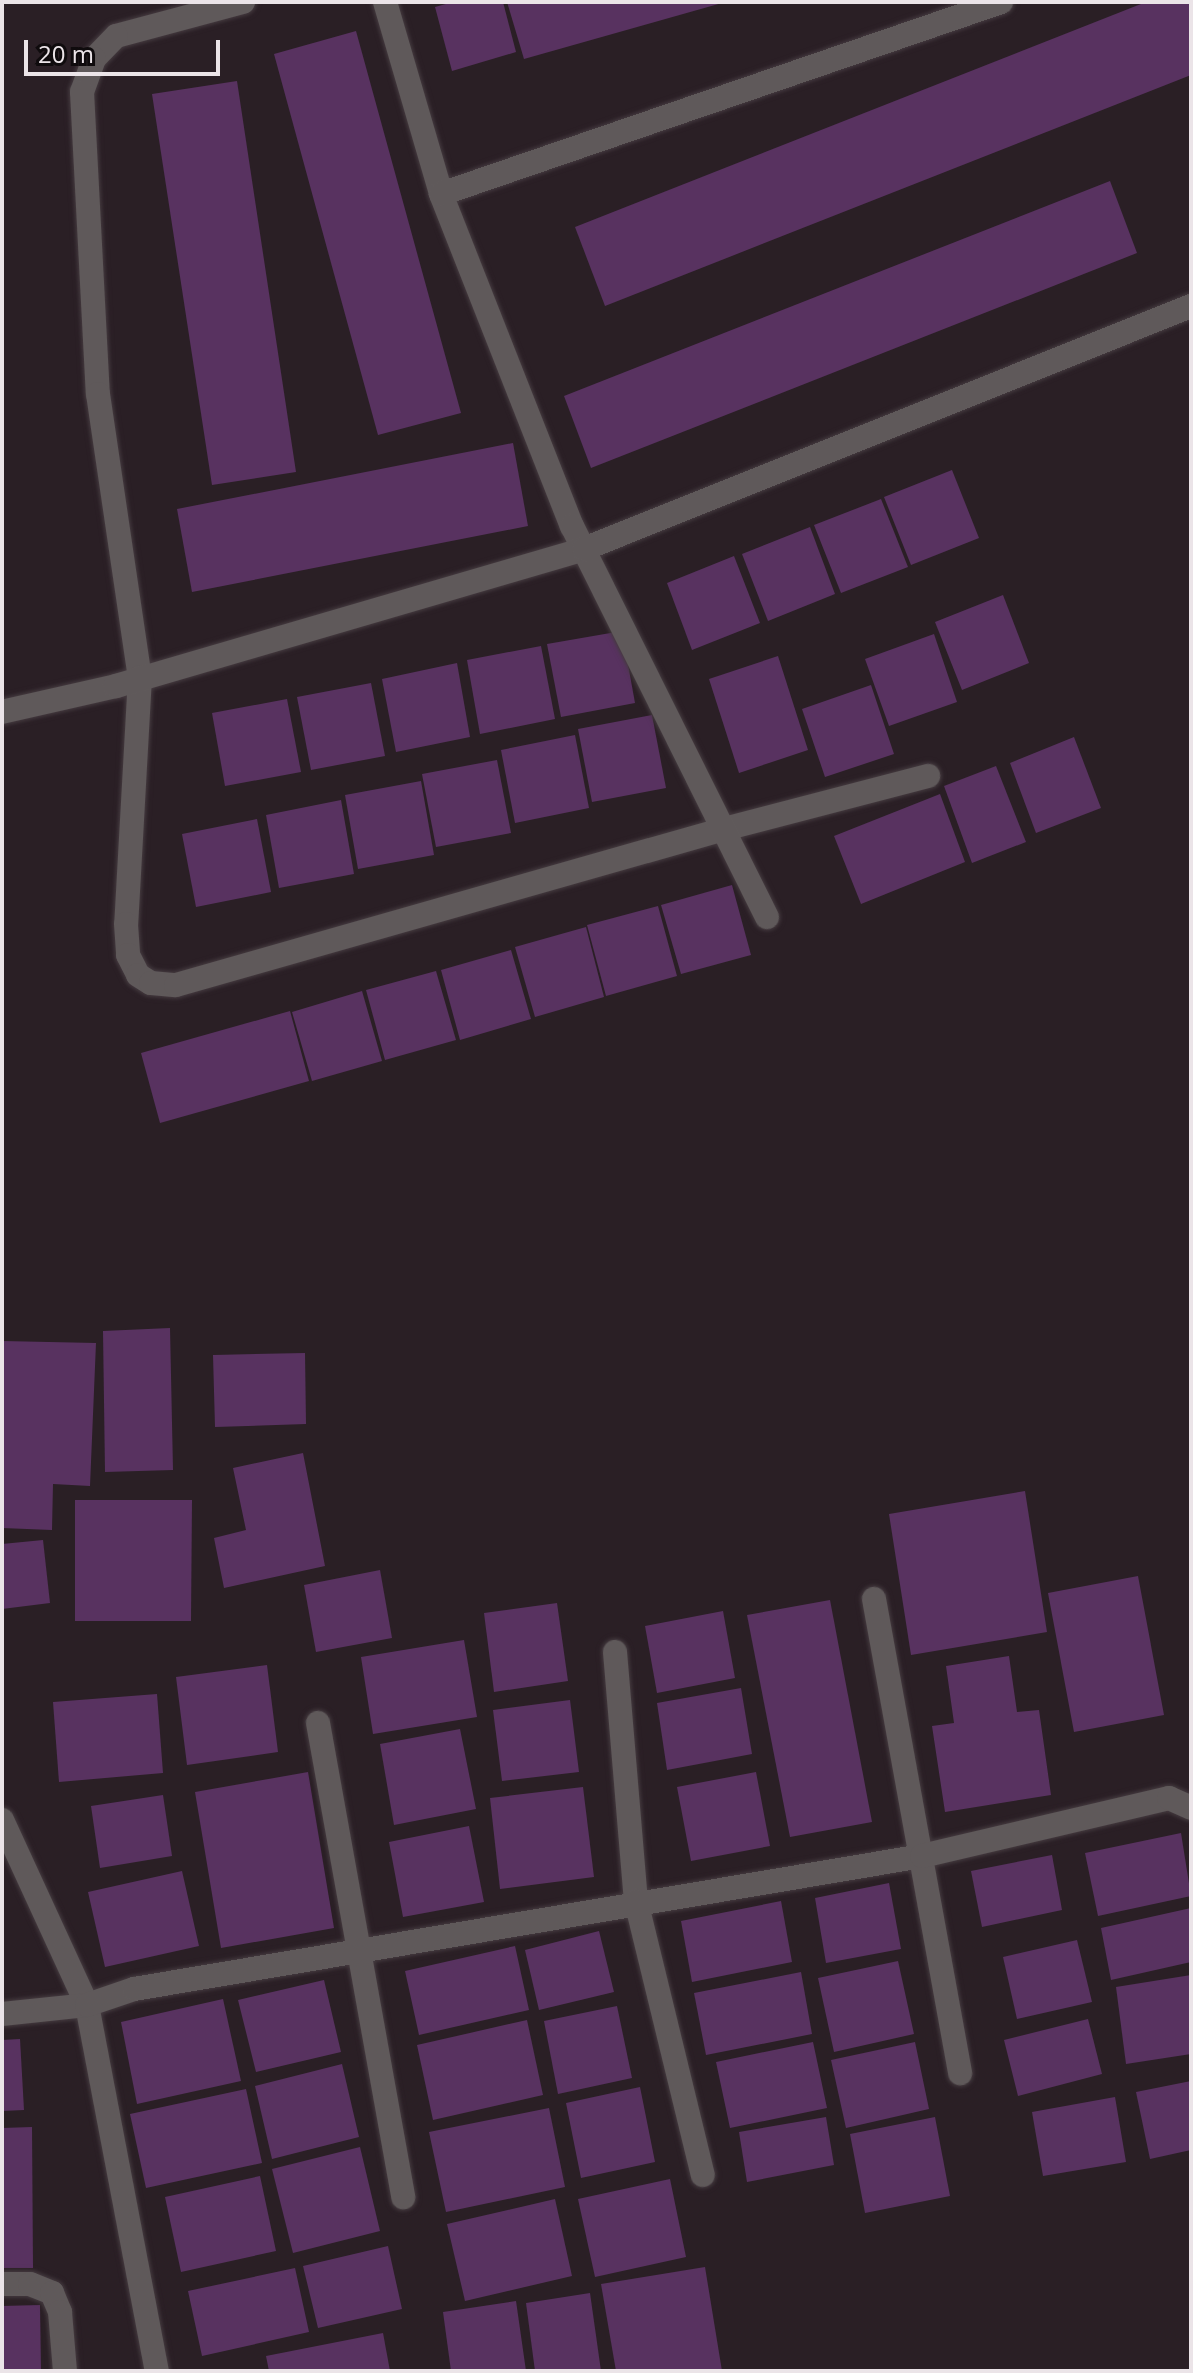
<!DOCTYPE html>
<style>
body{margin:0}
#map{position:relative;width:1193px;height:2373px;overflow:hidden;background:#2a1f25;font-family:"Open Sans",sans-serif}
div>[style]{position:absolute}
.building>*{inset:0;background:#583260}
.roads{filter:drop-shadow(0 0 2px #453b40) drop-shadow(0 0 2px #453b40)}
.street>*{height:24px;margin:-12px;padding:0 12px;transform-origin:12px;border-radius:12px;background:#5f595a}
span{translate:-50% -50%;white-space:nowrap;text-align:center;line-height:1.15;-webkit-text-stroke:8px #0f0b0d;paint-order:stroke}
.frame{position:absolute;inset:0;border:4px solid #ebe4e8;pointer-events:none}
.scale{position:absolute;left:24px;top:40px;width:196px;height:36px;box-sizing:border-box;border:4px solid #ebe4e8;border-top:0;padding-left:10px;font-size:24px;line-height:28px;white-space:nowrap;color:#ebe4e8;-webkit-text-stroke:6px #0f0b0d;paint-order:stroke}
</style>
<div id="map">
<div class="building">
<i style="clip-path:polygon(453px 2px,503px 2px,516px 52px,452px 71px,435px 7px)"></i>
<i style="clip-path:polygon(507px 2px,722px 2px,722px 3px,524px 59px)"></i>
<i style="clip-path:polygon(1146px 2px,1191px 2px,1191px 75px,605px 306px,575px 227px)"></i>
<i style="clip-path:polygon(356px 31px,461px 413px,378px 435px,274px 54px)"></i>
<i style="clip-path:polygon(237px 81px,296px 472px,212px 485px,152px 94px)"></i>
<i style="clip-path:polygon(1110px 181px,1137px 253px,591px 468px,564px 396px)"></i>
<i style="clip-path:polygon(513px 443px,528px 526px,192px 592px,177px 509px)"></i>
<i style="clip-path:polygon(952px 470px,979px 538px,911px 565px,884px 497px)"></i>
<i style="clip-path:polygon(881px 499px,908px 567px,841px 593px,814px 525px)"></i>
<i style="clip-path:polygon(810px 527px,835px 594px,768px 621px,742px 554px)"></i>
<i style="clip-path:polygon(734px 556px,760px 623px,692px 650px,667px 583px)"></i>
<i style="clip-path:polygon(1003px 595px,1029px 663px,962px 690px,935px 622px)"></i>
<i style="clip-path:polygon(622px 631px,635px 703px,561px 717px,547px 644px)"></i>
<i style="clip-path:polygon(934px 634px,957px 702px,889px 726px,865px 659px)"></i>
<i style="clip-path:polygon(541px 646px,555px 719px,480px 734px,467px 660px)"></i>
<i style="clip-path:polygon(778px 656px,808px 750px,739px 773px,709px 679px)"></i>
<i style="clip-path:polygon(457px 663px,470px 737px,396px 752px,382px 679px)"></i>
<i style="clip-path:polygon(371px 683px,385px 756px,311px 770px,297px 697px)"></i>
<i style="clip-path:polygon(871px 685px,894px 754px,825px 777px,802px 709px)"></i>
<i style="clip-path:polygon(287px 699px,301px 772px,225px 786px,212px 713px)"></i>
<i style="clip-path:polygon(652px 715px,666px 788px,592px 802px,578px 729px)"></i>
<i style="clip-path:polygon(575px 735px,589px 808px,515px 823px,501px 750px)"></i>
<i style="clip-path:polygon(1074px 737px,1101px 808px,1036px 833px,1010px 763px)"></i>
<i style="clip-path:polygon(497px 760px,511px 833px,436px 847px,422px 774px)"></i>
<i style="clip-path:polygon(996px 766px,1026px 842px,972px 863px,944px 786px)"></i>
<i style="clip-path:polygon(421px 781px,434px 855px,358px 869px,345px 795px)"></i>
<i style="clip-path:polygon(940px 794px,965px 862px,861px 904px,834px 836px)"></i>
<i style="clip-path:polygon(341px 800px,354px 874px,279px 888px,266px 815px)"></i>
<i style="clip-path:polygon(257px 819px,271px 892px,196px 907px,182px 834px)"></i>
<i style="clip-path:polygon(732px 885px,751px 955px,681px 974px,661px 905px)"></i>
<i style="clip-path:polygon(658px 906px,677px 976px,606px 996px,587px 925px)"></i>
<i style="clip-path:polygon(586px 927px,604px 997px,535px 1017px,515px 947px)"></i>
<i style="clip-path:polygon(511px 950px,531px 1019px,460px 1040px,441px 970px)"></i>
<i style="clip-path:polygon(436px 971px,456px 1040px,385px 1060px,366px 990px)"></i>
<i style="clip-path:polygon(362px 991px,382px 1061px,312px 1081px,292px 1012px)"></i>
<i style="clip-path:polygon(290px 1011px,309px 1081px,160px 1123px,141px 1053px)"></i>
<i style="clip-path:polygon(170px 1328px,173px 1470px,105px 1472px,103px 1331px)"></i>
<i style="clip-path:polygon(2px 1341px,96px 1343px,90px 1486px,53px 1484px,52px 1530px,2px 1528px)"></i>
<i style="clip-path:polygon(305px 1353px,306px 1424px,215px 1427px,213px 1355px)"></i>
<i style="clip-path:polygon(303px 1453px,325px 1566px,224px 1588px,214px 1538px,246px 1530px,233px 1468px)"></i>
<i style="clip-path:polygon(1025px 1491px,1047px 1632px,911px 1655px,889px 1514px)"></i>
<i style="clip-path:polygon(75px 1500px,192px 1500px,191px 1621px,75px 1621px)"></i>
<i style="clip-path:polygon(43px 1540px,50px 1603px,2px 1609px,2px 1544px)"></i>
<i style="clip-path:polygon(380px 1570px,392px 1638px,316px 1652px,304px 1585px)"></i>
<i style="clip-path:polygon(1138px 1576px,1164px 1715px,1074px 1732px,1048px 1593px)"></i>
<i style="clip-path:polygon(830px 1600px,872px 1822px,790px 1837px,747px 1615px)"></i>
<i style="clip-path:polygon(557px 1603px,568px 1681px,494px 1692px,484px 1613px)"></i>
<i style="clip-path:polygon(723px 1611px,735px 1678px,657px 1693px,645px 1626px)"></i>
<i style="clip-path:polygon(464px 1640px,477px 1717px,373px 1734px,361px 1657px)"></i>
<i style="clip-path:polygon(1009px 1656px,1017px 1712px,1039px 1710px,1051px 1795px,945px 1812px,932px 1726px,954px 1723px,946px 1666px)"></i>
<i style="clip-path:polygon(267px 1665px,278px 1752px,187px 1765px,176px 1677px)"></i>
<i style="clip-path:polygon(741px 1688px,752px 1754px,667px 1770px,657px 1703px)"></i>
<i style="clip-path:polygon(157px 1694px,163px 1773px,59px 1782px,53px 1702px)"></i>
<i style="clip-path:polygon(570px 1700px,579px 1772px,502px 1781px,493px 1710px)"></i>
<i style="clip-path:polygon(460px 1729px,476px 1809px,394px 1825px,380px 1744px)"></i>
<i style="clip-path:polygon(308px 1772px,334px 1928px,221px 1948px,195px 1792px)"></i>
<i style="clip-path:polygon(756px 1772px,770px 1846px,691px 1861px,677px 1787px)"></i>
<i style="clip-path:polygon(583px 1787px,594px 1877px,500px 1889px,490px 1798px)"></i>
<i style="clip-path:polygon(163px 1795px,172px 1856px,100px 1868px,91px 1806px)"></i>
<i style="clip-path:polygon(469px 1826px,484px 1902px,403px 1917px,389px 1842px)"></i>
<i style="clip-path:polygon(1181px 1833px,1191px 1896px,1098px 1916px,1085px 1853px)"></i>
<i style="clip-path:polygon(1052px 1855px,1062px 1910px,982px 1927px,971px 1871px)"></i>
<i style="clip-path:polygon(182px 1871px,199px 1946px,105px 1967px,88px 1892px)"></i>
<i style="clip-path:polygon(889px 1883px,901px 1949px,826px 1963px,815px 1898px)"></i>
<i style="clip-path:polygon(781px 1901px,792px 1962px,692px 1982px,681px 1921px)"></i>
<i style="clip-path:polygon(1191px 1908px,1191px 1962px,1111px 1980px,1101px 1928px)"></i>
<i style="clip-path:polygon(599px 1931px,614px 1992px,539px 2010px,525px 1950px)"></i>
<i style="clip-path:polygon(1077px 1940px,1092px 2002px,1017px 2019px,1003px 1957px)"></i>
<i style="clip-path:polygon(515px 1946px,529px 2010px,419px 2035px,405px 1971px)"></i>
<i style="clip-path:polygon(898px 1961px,914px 2034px,834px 2052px,818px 1978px)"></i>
<i style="clip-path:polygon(801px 1972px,812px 2034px,706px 2055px,694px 1993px)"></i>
<i style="clip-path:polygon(1191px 1975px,1191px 2054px,1126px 2064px,1116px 1987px)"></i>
<i style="clip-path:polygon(324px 1980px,341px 2052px,256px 2072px,238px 2000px)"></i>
<i style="clip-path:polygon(223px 1999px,241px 2081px,137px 2104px,121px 2022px)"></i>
<i style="clip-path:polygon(617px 2006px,632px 2078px,558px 2094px,544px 2021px)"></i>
<i style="clip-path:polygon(1088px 2019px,1102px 2074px,1018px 2096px,1004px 2040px)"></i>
<i style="clip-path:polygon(527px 2020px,543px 2095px,433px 2120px,417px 2045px)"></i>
<i style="clip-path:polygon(20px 2039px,24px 2110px,2px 2111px,2px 2040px)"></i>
<i style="clip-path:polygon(813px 2042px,827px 2108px,730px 2128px,716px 2062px)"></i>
<i style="clip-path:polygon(915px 2042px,929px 2109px,846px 2128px,831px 2060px)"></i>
<i style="clip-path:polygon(342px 2064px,359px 2137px,272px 2159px,255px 2086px)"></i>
<i style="clip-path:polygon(1191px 2081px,1191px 2150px,1150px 2159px,1136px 2092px)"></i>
<i style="clip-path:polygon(640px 2087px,655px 2162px,581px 2178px,566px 2103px)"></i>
<i style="clip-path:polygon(246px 2089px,262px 2163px,146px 2188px,130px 2114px)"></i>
<i style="clip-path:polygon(1115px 2097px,1126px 2162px,1043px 2176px,1032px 2112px)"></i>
<i style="clip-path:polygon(549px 2108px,565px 2187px,446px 2212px,429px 2132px)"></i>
<i style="clip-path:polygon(826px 2117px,834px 2165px,747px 2182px,739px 2132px)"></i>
<i style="clip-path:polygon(935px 2117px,950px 2196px,865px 2213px,850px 2134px)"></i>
<i style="clip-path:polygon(32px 2127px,33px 2268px,2px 2268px,2px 2128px)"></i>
<i style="clip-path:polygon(360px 2147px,380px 2231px,293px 2253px,272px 2169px)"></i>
<i style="clip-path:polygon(260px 2176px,276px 2251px,181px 2272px,165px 2197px)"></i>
<i style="clip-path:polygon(670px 2179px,686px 2257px,595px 2277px,578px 2199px)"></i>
<i style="clip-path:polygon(555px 2199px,572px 2276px,465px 2301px,447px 2224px)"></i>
<i style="clip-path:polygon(388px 2246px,402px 2309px,318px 2328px,303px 2266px)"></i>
<i style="clip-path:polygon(705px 2267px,722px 2371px,616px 2371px,601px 2284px)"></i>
<i style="clip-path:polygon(295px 2268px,309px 2332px,202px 2356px,188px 2291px)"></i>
<i style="clip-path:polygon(590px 2293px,601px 2371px,535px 2371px,526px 2303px)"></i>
<i style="clip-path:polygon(516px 2301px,526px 2371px,451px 2371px,443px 2312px)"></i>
<i style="clip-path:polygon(40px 2305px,41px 2371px,2px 2371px,2px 2306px)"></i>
<i style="clip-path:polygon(383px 2333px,390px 2371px,269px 2371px,266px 2356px)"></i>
</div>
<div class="roads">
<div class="street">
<i style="left:243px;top:2px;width:131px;rotate:165deg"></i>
<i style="left:116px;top:36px;width:32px;rotate:134deg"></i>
<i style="left:94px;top:59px;width:35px;rotate:110deg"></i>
<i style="left:82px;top:92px;width:302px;rotate:87deg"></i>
<i style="left:98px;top:394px;width:286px;rotate:81.6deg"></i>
<i style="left:140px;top:677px;width:247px;rotate:93.2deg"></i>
<i style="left:126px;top:924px;width:31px;rotate:86deg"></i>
<i style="left:128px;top:955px;width:22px;rotate:63deg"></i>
<i style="left:138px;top:975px;width:15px;rotate:32deg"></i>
<i style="left:151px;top:983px;width:25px;rotate:5deg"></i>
<i style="left:176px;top:985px;width:570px;rotate:-15.89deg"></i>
<i style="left:724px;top:829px;width:211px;rotate:-14.6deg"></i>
<i style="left:385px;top:2px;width:200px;rotate:73.7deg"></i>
<i style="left:441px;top:194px;width:357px;rotate:68.5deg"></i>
<i style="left:572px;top:526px;width:437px;rotate:63.5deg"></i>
<i style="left:441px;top:194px;width:592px;rotate:-18.92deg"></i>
<i style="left:2px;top:712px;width:117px;rotate:-12.8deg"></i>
<i style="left:116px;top:686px;width:488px;rotate:-16.3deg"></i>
<i style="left:584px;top:549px;width:654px;rotate:-21.82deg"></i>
<i style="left:874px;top:1599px;width:482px;rotate:79.7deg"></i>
<i style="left:615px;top:1652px;width:250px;rotate:85.2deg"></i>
<i style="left:636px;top:1901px;width:282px;rotate:76.3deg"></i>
<i style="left:318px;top:1723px;width:482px;rotate:79.8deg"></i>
<i style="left:2px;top:1820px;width:204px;rotate:65.3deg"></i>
<i style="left:87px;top:2005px;width:373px;rotate:79.2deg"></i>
<i style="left:2px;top:2014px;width:85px;rotate:-6deg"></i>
<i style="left:87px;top:2005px;width:50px;rotate:-18.8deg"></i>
<i style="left:134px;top:1989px;width:799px;rotate:-9.58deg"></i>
<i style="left:922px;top:1856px;width:254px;rotate:-13.2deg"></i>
<i style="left:1169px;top:1798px;width:24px;rotate:24deg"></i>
<i style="left:2px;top:2284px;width:28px"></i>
<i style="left:30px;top:2284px;width:24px;rotate:22deg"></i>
<i style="left:52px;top:2293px;width:21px;rotate:67deg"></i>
<i style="left:60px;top:2312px;width:59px;rotate:85.2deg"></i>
</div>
</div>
<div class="frame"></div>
<div class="scale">20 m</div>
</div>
